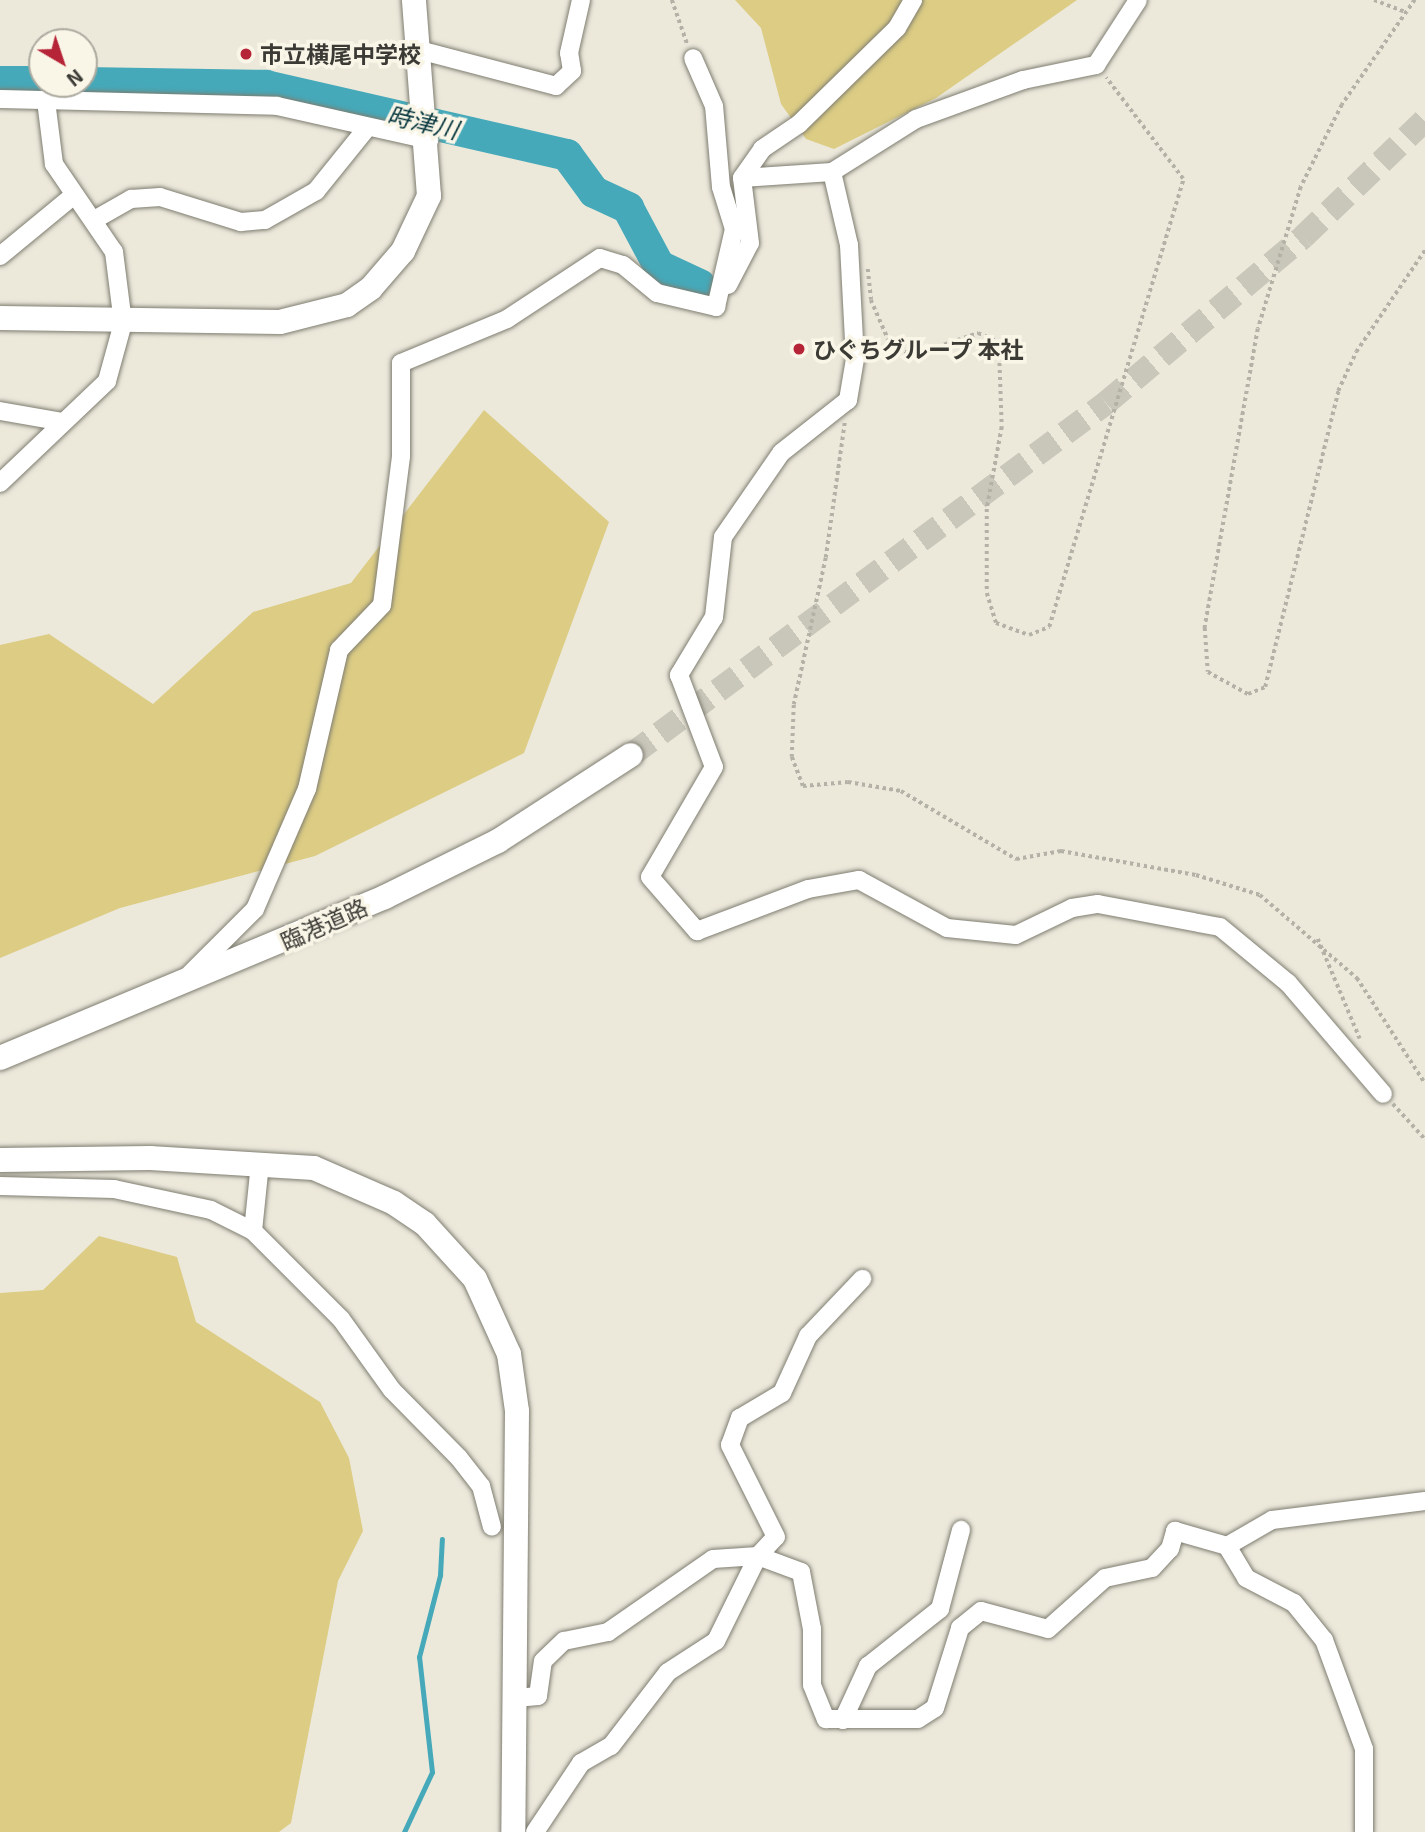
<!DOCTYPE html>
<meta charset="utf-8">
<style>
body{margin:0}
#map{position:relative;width:1425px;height:1832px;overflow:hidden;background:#ece9db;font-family:"Exo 2","Noto Sans JP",sans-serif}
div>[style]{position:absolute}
.green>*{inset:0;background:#dccc84}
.stream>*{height:5px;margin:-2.5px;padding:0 2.5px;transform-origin:2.5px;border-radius:2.5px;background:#46a9b9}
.river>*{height:32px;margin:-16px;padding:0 16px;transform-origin:16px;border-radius:16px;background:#46a9b9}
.secondary-tunnel>*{height:24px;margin-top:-12px;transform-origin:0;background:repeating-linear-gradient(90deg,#c9c6ba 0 24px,transparent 0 36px)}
.path>*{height:3.5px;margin-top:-1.75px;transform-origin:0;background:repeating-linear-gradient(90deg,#b4b2a7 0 3.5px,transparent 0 7px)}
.roads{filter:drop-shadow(0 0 2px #7f7d71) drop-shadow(0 0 2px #7f7d71)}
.street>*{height:18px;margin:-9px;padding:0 9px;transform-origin:9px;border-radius:9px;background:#fff}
.secondary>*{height:24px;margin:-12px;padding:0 12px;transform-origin:12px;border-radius:12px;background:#fff}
.dots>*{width:19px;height:19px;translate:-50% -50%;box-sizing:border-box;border:4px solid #f9f6e8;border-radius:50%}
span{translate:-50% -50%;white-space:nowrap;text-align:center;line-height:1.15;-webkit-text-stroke:7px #f9f6e8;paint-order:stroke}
.poi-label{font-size:23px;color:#3b3a35;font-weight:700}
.left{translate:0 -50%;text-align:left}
.street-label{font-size:23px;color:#3b3a35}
.water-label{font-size:24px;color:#06363d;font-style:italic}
.north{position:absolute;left:28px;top:28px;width:70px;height:70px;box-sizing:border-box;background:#f9f6e8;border:2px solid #adaba0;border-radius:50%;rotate:141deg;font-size:19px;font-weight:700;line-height:28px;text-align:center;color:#3b3a35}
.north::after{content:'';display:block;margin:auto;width:24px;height:32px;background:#b62437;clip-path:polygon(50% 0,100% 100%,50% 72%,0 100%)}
</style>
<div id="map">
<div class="green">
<i style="clip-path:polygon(735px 0,1077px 0,936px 98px,834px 149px,806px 139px,781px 104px,761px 28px)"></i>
<i style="clip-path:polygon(484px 410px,609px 522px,524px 753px,315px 856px,120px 908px,0 958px,0 645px,49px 634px,153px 704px,253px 612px,351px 583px)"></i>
<i style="clip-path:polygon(99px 1236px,177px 1257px,196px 1322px,320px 1402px,349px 1458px,363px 1531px,338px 1581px,291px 1823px,279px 1832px,0 1832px,0 1293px,43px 1290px)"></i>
</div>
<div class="stream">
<i style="left:404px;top:1832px;width:66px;rotate:-65deg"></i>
<i style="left:432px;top:1772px;width:116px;rotate:-96.4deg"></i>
<i style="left:419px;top:1657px;width:85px;rotate:-75.6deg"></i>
<i style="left:440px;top:1575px;width:36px;rotate:-87deg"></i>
</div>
<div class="river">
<i style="left:0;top:82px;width:42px"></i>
<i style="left:84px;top:83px;width:182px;rotate:0.9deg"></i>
<i style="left:266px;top:86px;width:309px;rotate:12.9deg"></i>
<i style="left:567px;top:155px;width:46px;rotate:53.9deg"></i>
<i style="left:594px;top:192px;width:38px;rotate:25deg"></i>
<i style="left:628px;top:208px;width:66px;rotate:61.9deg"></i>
<i style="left:659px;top:266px;width:45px;rotate:24.9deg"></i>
</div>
<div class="secondary-tunnel">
<i style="left:631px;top:755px;width:591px;rotate:-36.54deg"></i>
<i style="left:1106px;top:403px;width:258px;rotate:-40.1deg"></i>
<i style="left:1303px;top:237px;width:169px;rotate:-43.8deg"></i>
</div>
<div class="path">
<i style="left:672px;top:0;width:46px;rotate:70.8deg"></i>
<i style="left:1374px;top:0;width:34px;rotate:21deg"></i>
<i style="left:1415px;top:0;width:128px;rotate:124.8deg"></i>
<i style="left:1342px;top:105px;width:92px;rotate:116.6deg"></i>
<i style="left:1301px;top:187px;width:148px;rotate:106.8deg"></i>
<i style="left:1258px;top:329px;width:304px;rotate:100.1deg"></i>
<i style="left:1205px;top:628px;width:44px;rotate:86.1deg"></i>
<i style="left:1208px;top:672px;width:46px;rotate:28.8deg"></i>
<i style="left:1248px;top:694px;width:18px;rotate:-22deg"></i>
<i style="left:1265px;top:687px;width:305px;rotate:-76.1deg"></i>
<i style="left:1338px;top:391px;width:43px;rotate:-65.2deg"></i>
<i style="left:1356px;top:352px;width:123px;rotate:-55.9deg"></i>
<i style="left:868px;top:269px;width:31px;rotate:84deg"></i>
<i style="left:871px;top:300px;width:43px;rotate:66.4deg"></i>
<i style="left:888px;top:339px;width:29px;rotate:36deg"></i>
<i style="left:911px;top:356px;width:71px;rotate:-18.9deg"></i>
<i style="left:978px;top:333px;width:23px;rotate:23deg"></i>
<i style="left:999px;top:342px;width:85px;rotate:88deg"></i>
<i style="left:1002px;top:427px;width:83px;rotate:100.4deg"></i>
<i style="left:987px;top:509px;width:84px;rotate:90deg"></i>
<i style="left:987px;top:593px;width:31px;rotate:73deg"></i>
<i style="left:996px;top:623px;width:35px;rotate:20deg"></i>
<i style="left:1029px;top:635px;width:22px;rotate:-22deg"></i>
<i style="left:1049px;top:627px;width:468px;rotate:-73.3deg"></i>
<i style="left:1183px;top:179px;width:127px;rotate:-127.3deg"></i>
<i style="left:845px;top:423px;width:136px;rotate:98deg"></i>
<i style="left:826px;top:558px;width:150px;rotate:102.3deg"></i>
<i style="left:794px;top:705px;width:52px;rotate:92.2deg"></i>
<i style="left:792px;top:757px;width:31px;rotate:69deg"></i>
<i style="left:803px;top:786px;width:45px;rotate:-5.1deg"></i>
<i style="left:848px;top:782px;width:54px;rotate:9.6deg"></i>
<i style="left:901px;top:791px;width:134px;rotate:30.6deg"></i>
<i style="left:1016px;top:859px;width:46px;rotate:-10.1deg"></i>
<i style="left:1061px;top:851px;width:137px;rotate:10.1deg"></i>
<i style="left:1196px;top:875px;width:67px;rotate:17.4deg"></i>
<i style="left:1260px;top:895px;width:128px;rotate:40.6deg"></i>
<i style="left:1357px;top:978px;width:125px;rotate:57.1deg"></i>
<i style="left:1318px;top:939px;width:108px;rotate:67.2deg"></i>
<i style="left:1393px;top:1104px;width:47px;rotate:47.6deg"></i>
</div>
<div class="roads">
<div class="street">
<i style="left:419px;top:50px;width:142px;rotate:14.7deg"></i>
<i style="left:556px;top:86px;width:22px;rotate:-43deg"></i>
<i style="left:572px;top:71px;width:18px;rotate:-99deg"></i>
<i style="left:569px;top:53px;width:54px;rotate:-77.2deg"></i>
<i style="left:0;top:99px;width:277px;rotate:1.4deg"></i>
<i style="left:277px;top:106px;width:156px;rotate:12.6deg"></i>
<i style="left:832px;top:172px;width:75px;rotate:76.9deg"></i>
<i style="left:849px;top:245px;width:114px;rotate:87deg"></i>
<i style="left:855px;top:359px;width:42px;rotate:99.7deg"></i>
<i style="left:848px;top:400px;width:85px;rotate:141.7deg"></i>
<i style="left:781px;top:453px;width:102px;rotate:124.6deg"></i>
<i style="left:723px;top:537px;width:81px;rotate:96.4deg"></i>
<i style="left:714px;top:617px;width:68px;rotate:121.1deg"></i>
<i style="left:679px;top:675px;width:98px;rotate:69.2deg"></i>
<i style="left:714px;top:767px;width:127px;rotate:120.2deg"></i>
<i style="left:650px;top:877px;width:72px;rotate:49deg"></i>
<i style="left:697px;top:931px;width:119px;rotate:-20.7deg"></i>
<i style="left:808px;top:889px;width:52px;rotate:-10deg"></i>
<i style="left:859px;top:880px;width:100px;rotate:28.6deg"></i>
<i style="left:947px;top:928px;width:69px;rotate:5.8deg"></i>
<i style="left:1016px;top:935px;width:62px;rotate:-25.7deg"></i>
<i style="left:1072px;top:908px;width:26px;rotate:-9deg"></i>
<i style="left:1098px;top:904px;width:124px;rotate:10.7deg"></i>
<i style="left:1220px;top:927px;width:88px;rotate:39.5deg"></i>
<i style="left:1288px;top:983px;width:146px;rotate:49.4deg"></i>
<i style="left:742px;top:178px;width:35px;rotate:-55deg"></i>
<i style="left:762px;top:149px;width:45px;rotate:-34deg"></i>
<i style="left:799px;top:124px;width:137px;rotate:-44.4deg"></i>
<i style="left:897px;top:28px;width:32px;rotate:-60deg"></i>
<i style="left:94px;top:220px;width:43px;rotate:-29.6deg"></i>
<i style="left:131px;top:199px;width:29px;rotate:-4deg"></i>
<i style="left:160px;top:197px;width:85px;rotate:17.2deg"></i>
<i style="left:241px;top:222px;width:24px;rotate:-5deg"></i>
<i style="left:265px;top:220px;width:59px;rotate:-29.6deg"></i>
<i style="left:316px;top:191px;width:80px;rotate:-51.1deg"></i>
<i style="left:0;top:256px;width:96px;rotate:-39.5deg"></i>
<i style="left:728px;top:285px;width:47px;rotate:-62.4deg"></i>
<i style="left:750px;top:243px;width:65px;rotate:-97deg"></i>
<i style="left:742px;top:178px;width:90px;rotate:-3.8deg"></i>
<i style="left:832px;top:172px;width:99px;rotate:-32.2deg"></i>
<i style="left:916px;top:119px;width:114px;rotate:-20deg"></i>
<i style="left:1023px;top:80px;width:75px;rotate:-11.6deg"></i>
<i style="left:1096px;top:65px;width:77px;rotate:-57.1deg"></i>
<i style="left:0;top:411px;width:64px;rotate:9.9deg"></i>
<i style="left:0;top:483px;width:148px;rotate:-43.6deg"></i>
<i style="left:107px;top:381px;width:60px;rotate:-74.6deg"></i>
<i style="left:123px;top:323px;width:72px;rotate:-97.2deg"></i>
<i style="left:114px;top:252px;width:107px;rotate:-124.3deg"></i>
<i style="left:54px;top:164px;width:64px;rotate:-97.2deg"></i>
<i style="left:190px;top:974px;width:92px;rotate:-45deg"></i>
<i style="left:255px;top:909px;width:131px;rotate:-66.6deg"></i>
<i style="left:307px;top:789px;width:143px;rotate:-77deg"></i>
<i style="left:339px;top:650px;width:62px;rotate:-46.3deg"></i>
<i style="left:382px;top:605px;width:150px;rotate:-82.7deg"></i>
<i style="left:401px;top:456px;width:93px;rotate:-90deg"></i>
<i style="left:401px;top:363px;width:115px;rotate:-22.5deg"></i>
<i style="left:507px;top:319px;width:111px;rotate:-33.3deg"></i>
<i style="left:600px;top:258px;width:24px;rotate:17deg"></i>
<i style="left:623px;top:265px;width:44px;rotate:39.5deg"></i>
<i style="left:657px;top:293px;width:61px;rotate:13.3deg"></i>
<i style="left:716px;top:307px;width:80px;rotate:-77deg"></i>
<i style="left:734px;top:229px;width:44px;rotate:-107.2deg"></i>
<i style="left:721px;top:187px;width:81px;rotate:-94.9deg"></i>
<i style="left:714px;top:106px;width:52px;rotate:-113.6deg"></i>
<i style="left:0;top:1186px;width:114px;rotate:1.5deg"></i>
<i style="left:114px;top:1189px;width:99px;rotate:12.2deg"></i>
<i style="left:211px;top:1210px;width:47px;rotate:26.6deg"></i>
<i style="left:253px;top:1231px;width:68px;rotate:-84.1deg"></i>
<i style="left:253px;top:1231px;width:124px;rotate:45deg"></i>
<i style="left:341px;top:1319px;width:87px;rotate:54.3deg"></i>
<i style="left:392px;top:1390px;width:95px;rotate:45.4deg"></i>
<i style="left:459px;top:1458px;width:36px;rotate:52deg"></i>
<i style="left:481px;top:1486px;width:42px;rotate:75deg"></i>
<i style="left:1227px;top:1546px;width:52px;rotate:-30deg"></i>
<i style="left:1272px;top:1520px;width:154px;rotate:-7.1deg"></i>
<i style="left:516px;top:1698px;width:22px;rotate:-5deg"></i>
<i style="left:538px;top:1696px;width:35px;rotate:-82deg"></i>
<i style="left:543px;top:1661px;width:29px;rotate:-44deg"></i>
<i style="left:564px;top:1641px;width:45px;rotate:-11.6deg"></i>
<i style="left:608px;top:1632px;width:128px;rotate:-34.8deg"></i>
<i style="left:713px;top:1559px;width:45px;rotate:-3.8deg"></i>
<i style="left:758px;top:1556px;width:46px;rotate:20.4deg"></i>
<i style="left:801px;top:1572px;width:58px;rotate:79.1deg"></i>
<i style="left:812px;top:1629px;width:56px;rotate:90deg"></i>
<i style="left:812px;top:1685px;width:37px;rotate:68deg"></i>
<i style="left:826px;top:1719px;width:92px"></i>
<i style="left:918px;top:1719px;width:20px;rotate:-33deg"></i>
<i style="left:935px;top:1708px;width:84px;rotate:-72.6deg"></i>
<i style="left:960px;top:1628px;width:27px;rotate:-39deg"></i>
<i style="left:981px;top:1611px;width:69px;rotate:15deg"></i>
<i style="left:1048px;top:1629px;width:76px;rotate:-41.8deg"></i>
<i style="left:1105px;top:1578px;width:48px;rotate:-12deg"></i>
<i style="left:1152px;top:1568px;width:26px;rotate:-47deg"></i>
<i style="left:1170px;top:1549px;width:19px;rotate:-74deg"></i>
<i style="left:1175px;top:1531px;width:54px;rotate:16.1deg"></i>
<i style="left:1227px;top:1546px;width:37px;rotate:59deg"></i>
<i style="left:1246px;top:1578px;width:54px;rotate:27.5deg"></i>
<i style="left:1294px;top:1603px;width:48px;rotate:51deg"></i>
<i style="left:1324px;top:1640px;width:116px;rotate:69.8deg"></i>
<i style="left:1364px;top:1749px;width:83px;rotate:90deg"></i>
<i style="left:843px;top:1720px;width:60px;rotate:-65.2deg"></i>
<i style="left:868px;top:1666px;width:92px;rotate:-38.4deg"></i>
<i style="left:940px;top:1609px;width:82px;rotate:-75.1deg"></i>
<i style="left:535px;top:1832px;width:83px;rotate:-56.3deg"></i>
<i style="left:581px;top:1763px;width:34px;rotate:-30deg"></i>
<i style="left:611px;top:1746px;width:93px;rotate:-52.4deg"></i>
<i style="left:668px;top:1672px;width:57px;rotate:-32.9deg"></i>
<i style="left:716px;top:1641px;width:95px;rotate:-63.7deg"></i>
<i style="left:758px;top:1556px;width:26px;rotate:-47deg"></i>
<i style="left:776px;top:1537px;width:103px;rotate:-116.6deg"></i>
<i style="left:730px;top:1445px;width:29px;rotate:-70deg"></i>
<i style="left:740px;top:1418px;width:49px;rotate:-30.8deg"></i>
<i style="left:782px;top:1393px;width:63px;rotate:-65.5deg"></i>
<i style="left:808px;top:1336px;width:79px;rotate:-46.5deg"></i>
</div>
<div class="secondary">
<i style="left:0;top:318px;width:280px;rotate:0.8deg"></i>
<i style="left:280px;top:322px;width:69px;rotate:-14.2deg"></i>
<i style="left:347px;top:305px;width:29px;rotate:-35deg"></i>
<i style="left:371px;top:288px;width:49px;rotate:-49.1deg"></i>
<i style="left:403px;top:251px;width:61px;rotate:-64.7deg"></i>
<i style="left:429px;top:196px;width:197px;rotate:-94.4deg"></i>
<i style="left:0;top:1058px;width:417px;rotate:-22.7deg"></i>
<i style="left:385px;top:897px;width:126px;rotate:-26.4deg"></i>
<i style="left:498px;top:841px;width:158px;rotate:-32.9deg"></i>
<i style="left:0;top:1160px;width:150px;rotate:-0.8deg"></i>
<i style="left:150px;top:1158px;width:164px;rotate:3.5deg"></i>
<i style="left:314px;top:1168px;width:87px;rotate:23.6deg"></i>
<i style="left:394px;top:1203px;width:37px;rotate:34deg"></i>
<i style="left:425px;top:1224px;width:74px;rotate:47.7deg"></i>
<i style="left:475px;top:1279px;width:82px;rotate:65.6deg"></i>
<i style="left:509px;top:1354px;width:58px;rotate:82deg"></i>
<i style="left:517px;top:1411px;width:421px;rotate:90.5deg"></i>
</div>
</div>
<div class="dots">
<i style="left:246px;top:54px;background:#b62437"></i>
<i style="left:799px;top:349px;background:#b62437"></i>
</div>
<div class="poi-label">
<span class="left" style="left:260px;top:54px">市立横尾中学校</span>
<span class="left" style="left:813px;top:349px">ひぐちグループ 本社</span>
</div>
<div class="street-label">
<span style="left:324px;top:924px;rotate:-24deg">臨港道路</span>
</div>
<div class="water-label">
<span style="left:423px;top:122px;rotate:13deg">時津川</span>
</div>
<div class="north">N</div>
</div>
